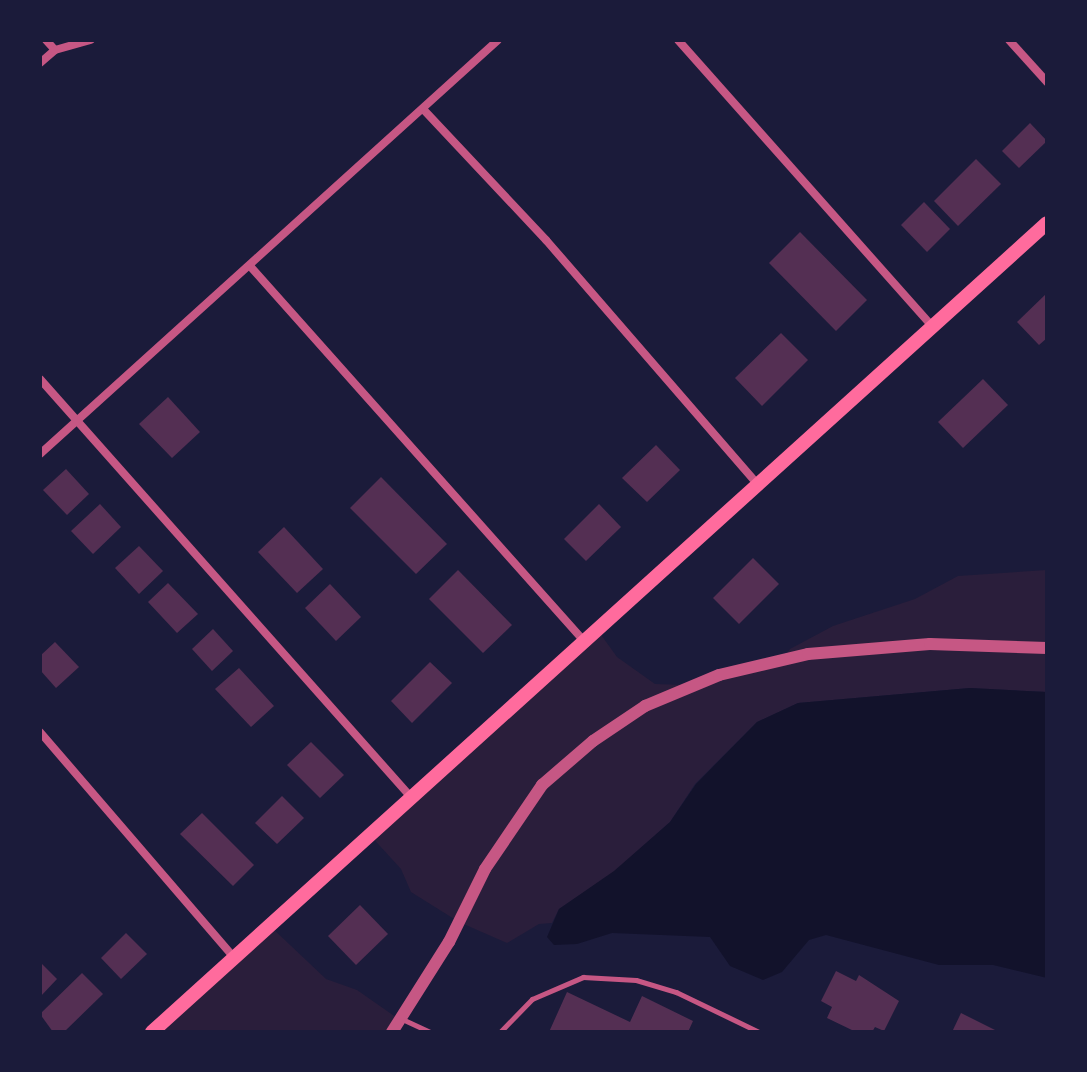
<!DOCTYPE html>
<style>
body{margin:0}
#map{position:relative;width:1087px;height:1072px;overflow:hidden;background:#1b1b3a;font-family:"Varela Round",sans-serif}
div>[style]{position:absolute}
.green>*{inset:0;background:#2a1e3b}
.water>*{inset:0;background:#12122b}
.building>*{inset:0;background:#542f53}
.service>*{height:5px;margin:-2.5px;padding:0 2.5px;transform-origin:2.5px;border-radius:2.5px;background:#c65784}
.minor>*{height:8px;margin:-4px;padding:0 4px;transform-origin:4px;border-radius:4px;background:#c65784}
.tertiary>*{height:12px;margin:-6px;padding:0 6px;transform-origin:6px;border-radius:6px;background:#c65784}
.secondary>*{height:14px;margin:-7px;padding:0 7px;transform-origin:7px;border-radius:7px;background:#ff6b9d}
span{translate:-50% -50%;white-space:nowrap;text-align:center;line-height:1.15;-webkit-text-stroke:8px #1b1b3a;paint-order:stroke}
.frame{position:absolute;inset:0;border:42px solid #1b1b3a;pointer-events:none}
</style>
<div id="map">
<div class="green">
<i style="clip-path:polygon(1047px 570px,1047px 692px,970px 688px,798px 703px,757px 722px,695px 784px,670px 822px,614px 872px,559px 909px,552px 923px,539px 924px,507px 943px,459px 922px,411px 892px,401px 869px,369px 834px,599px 632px,617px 657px,655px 684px,685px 685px,784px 658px,790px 649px,833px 626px,915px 599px,958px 576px)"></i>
<i style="clip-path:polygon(270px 926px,326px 979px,357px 990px,400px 1020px,391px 1032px,153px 1032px)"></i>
</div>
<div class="water">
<i style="clip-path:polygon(970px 688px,1047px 692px,1047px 978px,993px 965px,939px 965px,826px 935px,809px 940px,782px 972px,763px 980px,730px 966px,710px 937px,612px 933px,577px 944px,554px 945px,547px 937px,559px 909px,614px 871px,670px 822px,696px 784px,757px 722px,798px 703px)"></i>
</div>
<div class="building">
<i style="clip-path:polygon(1030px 123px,1047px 141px,1019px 168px,1002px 151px)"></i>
<i style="clip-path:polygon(976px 159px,1001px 184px,958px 226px,934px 201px)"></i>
<i style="clip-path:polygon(924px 202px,950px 229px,927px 252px,901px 225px)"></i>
<i style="clip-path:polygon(800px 232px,867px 300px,836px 331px,769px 263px)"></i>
<i style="clip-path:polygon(1047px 293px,1047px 338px,1039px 345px,1017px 322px)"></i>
<i style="clip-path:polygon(781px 333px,808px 360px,762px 406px,735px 378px)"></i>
<i style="clip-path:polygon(983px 379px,1008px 405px,963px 448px,938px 422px)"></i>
<i style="clip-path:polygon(168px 397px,200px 432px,172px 458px,139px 424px)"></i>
<i style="clip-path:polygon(656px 445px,680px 470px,647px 502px,622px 478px)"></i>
<i style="clip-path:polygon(66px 469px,89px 494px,67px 515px,43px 490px)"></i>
<i style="clip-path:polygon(381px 477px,447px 544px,416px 574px,350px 508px)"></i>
<i style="clip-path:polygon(100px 504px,121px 527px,93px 554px,71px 531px)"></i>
<i style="clip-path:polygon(599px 504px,621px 527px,586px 561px,564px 539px)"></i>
<i style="clip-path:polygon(284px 527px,323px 569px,297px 593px,258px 552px)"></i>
<i style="clip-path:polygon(139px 546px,163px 571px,139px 594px,115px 568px)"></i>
<i style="clip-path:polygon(753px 558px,779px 584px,739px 624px,713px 598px)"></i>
<i style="clip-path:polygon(458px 570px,512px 625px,483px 653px,429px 599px)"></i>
<i style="clip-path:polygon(168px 583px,198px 614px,177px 633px,148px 602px)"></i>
<i style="clip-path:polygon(330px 584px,361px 617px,336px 641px,305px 608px)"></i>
<i style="clip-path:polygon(213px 629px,233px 651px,212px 671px,192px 649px)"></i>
<i style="clip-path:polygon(55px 642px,79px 667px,56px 688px,40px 670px,40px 656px)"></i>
<i style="clip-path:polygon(430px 662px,452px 683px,412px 723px,391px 701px)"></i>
<i style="clip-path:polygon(239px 668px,274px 706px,251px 727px,215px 689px)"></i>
<i style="clip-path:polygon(311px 742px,344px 775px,320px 798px,287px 765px)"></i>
<i style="clip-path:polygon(282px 796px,304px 818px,277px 844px,255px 823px)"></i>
<i style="clip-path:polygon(202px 813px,254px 865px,233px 886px,180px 834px)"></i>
<i style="clip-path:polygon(360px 905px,388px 934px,356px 965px,328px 936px)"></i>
<i style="clip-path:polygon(126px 933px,147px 954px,121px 979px,101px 958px)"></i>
<i style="clip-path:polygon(40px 962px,57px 979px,40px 997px)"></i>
<i style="clip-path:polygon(836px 971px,856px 981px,859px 975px,899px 1001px,884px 1031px,875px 1027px,872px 1032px,856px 1032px,827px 1018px,832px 1007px,821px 1001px)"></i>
<i style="clip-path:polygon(82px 973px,103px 994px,64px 1032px,53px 1032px,40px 1014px)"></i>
<i style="clip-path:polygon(567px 992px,630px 1022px,642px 996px,693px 1021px,688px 1032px,549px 1032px)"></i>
<i style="clip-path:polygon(961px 1013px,999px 1032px,952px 1032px)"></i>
</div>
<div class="service">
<i style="left:402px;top:1019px;width:31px;rotate:25deg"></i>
<i style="left:500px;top:1032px;width:46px;rotate:-45.9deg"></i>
<i style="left:532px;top:999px;width:56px;rotate:-23.3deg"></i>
<i style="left:583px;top:977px;width:53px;rotate:3.2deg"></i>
<i style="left:636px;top:980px;width:42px;rotate:16.7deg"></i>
<i style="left:676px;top:992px;width:92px;rotate:25.7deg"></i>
</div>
<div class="minor">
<i style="left:46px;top:40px;width:13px;rotate:48deg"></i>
<i style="left:678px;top:40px;width:384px;rotate:48.4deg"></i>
<i style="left:1009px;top:40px;width:57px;rotate:47.9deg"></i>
<i style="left:40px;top:63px;width:20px;rotate:-41deg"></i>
<i style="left:55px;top:50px;width:37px;rotate:-16deg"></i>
<i style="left:423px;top:109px;width:180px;rotate:46.8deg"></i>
<i style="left:546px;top:240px;width:324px;rotate:49.1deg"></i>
<i style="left:250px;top:266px;width:502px;rotate:48.31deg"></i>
<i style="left:40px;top:379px;width:557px;rotate:48.42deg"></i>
<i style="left:40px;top:454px;width:617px;rotate:-42.11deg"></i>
<i style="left:40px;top:732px;width:294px;rotate:49.3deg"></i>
</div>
<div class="tertiary">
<i style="left:392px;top:1032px;width:107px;rotate:-57.7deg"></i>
<i style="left:449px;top:942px;width:81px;rotate:-63.7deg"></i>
<i style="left:485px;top:869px;width:102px;rotate:-55.8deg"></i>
<i style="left:542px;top:785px;width:67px;rotate:-40.8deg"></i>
<i style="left:593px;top:741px;width:63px;rotate:-33.9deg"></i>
<i style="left:645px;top:706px;width:80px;rotate:-22.7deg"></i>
<i style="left:719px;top:675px;width:91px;rotate:-13.3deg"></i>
<i style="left:808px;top:654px;width:122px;rotate:-4.7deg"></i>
<i style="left:930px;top:644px;width:117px;rotate:2deg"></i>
</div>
<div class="secondary">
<i style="left:152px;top:1032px;width:1206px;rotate:-42.11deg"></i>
</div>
<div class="frame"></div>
</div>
